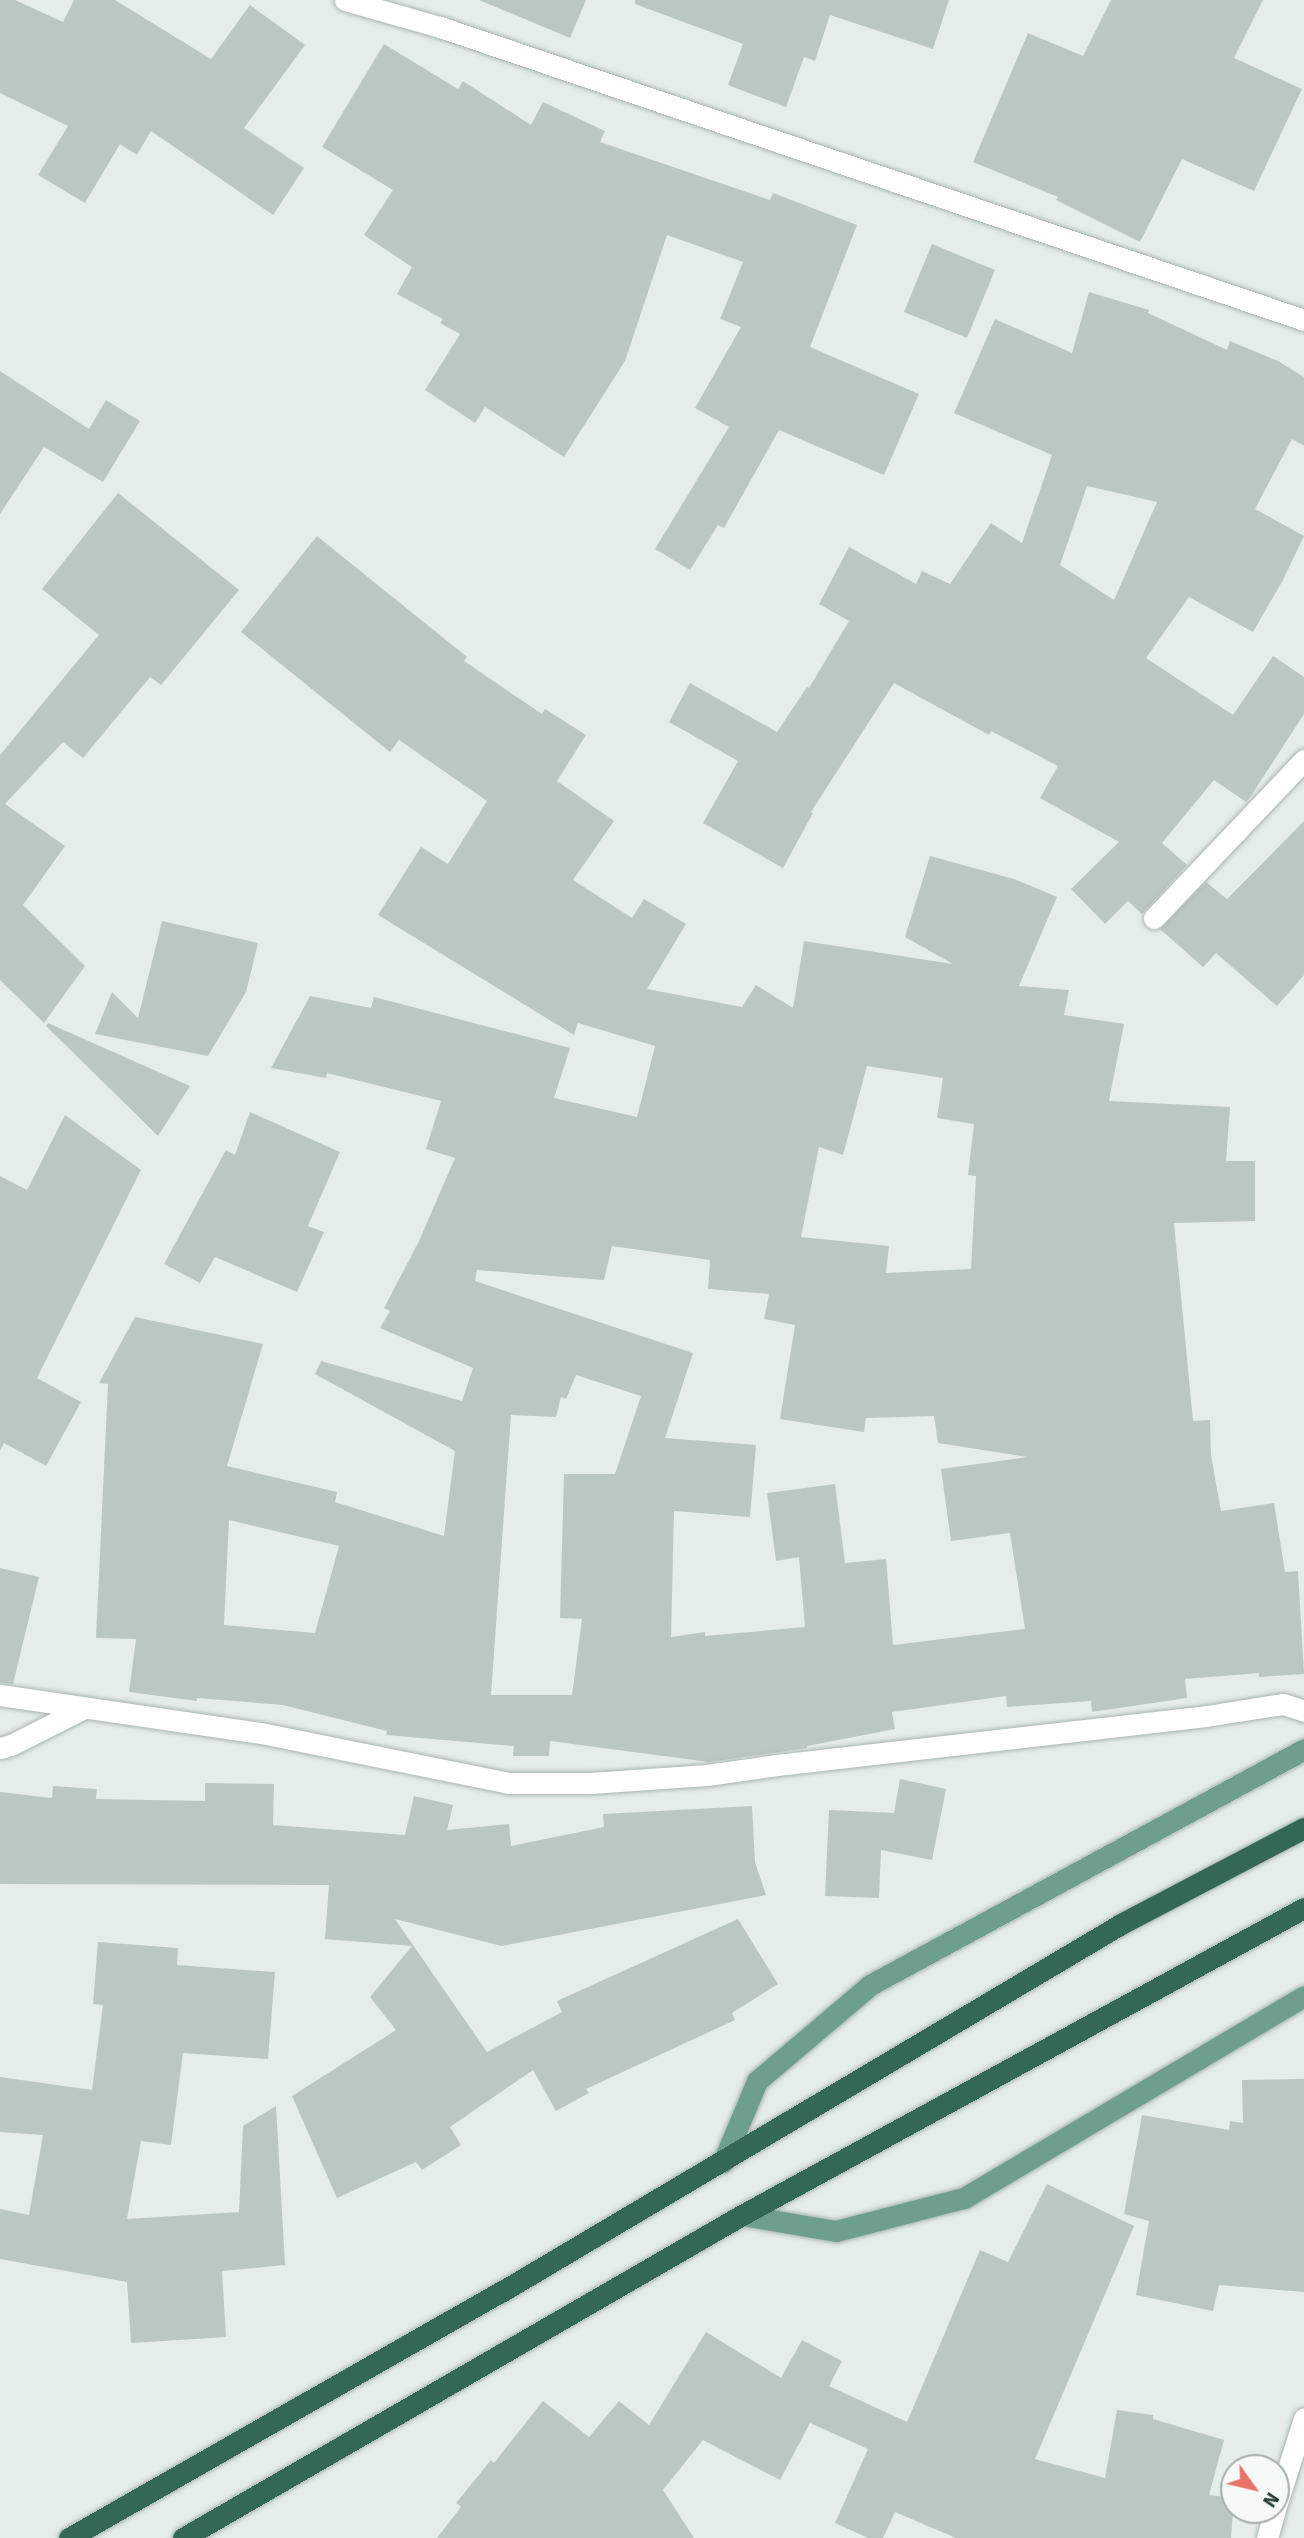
<!DOCTYPE html>
<style>
body{margin:0}
#map{position:relative;width:1304px;height:2538px;overflow:hidden;background:#e5ede8;font-family:Signika,sans-serif}
div>[style]{position:absolute}
.building>*{inset:0;background:#bbc8c1}
.roads{filter:drop-shadow(0 0 2px #a8b5ae) drop-shadow(0 0 2px #a8b5ae)}
.minor>*{height:21px;margin:-10.5px;padding:0 10.5px;transform-origin:10.5px;border-radius:10.5px;background:#fff}
.major>*{height:21px;margin:-10.5px;padding:0 10.5px;transform-origin:10.5px;border-radius:10.5px;background:#6d9f8b}
.highway>*{height:21px;margin:-10.5px;padding:0 10.5px;transform-origin:10.5px;border-radius:10.5px;background:#336855}
span{translate:-50% -50%;white-space:nowrap;text-align:center;line-height:1.15;-webkit-text-stroke:5px #f6faf7;paint-order:stroke}
.north{position:absolute;left:1220px;top:2454px;width:70px;height:70px;box-sizing:border-box;background:#f6faf7;border:2px solid #a3afa9;border-radius:50%;rotate:124deg;font-size:19px;font-weight:700;line-height:28px;text-align:center;color:#263e34}
.north::after{content:'';display:block;margin:auto;width:24px;height:32px;background:#e87469;clip-path:polygon(50% 0,100% 100%,50% 72%,0 100%)}
</style>
<div id="map">
<div class="building">
<i style="clip-path:polygon(0 0,15px 0,63px 22px,74px 0,115px 0,211px 59px,250px 5px,305px 45px,244px 128px,304px 168px,273px 215px,151px 131px,137px 155px,120px 144px,85px 203px,38px 175px,68px 126px,0 93px)"></i>
<i style="clip-path:polygon(479px 0,586px 0,570px 38px)"></i>
<i style="clip-path:polygon(635px 0,949px 0,933px 49px,830px 15px,815px 61px,804px 57px,786px 107px,728px 85px,743px 44px,635px 4px)"></i>
<i style="clip-path:polygon(1111px 0,1263px 0,1234px 58px,1302px 89px,1254px 191px,1182px 159px,1140px 242px,1056px 200px,1058px 197px,973px 162px,1028px 33px,1083px 56px)"></i>
<i style="clip-path:polygon(384px 44px,458px 89px,463px 81px,531px 125px,543px 102px,605px 131px,600px 142px,770px 200px,773px 193px,857px 225px,810px 347px,919px 394px,884px 475px,779px 430px,724px 528px,718px 525px,690px 570px,655px 549px,729px 427px,695px 408px,741px 327px,720px 319px,743px 262px,667px 235px,625px 361px,564px 457px,485px 407px,475px 423px,425px 390px,460px 334px,440px 323px,443px 319px,397px 294px,412px 267px,364px 235px,393px 190px,322px 147px)"></i>
<i style="clip-path:polygon(932px 244px,995px 270px,967px 338px,904px 312px)"></i>
<i style="clip-path:polygon(evenodd,1089px 292px,1149px 310px,1148px 313px,1227px 350px,1230px 341px,1278px 361px,1304px 377px,1304px 446px,1292px 439px,1255px 509px,1304px 536px,1283px 580px,1253px 632px,1189px 597px,1146px 658px,1233px 715px,1273px 656px,1304px 677px,1304px 714px,1251px 796px,1246px 802px,1214px 780px,1162px 843px,1187px 865px,1142px 914px,1128px 901px,1105px 924px,1071px 889px,1119px 842px,1040px 798px,1058px 766px,991px 731px,989px 735px,894px 683px,811px 812px,813px 813px,783px 868px,703px 823px,738px 761px,669px 722px,690px 683px,777px 732px,807px 687px,809px 688px,849px 621px,819px 604px,849px 547px,916px 584px,922px 571px,950px 584px,991px 523px,1022px 543px,1052px 455px,954px 413px,995px 319px,1072px 353px,1089px 292px,1087px 486px,1157px 502px,1114px 600px,1060px 565px,1087px 486px)"></i>
<i style="clip-path:polygon(0 371px,89px 429px,106px 400px,140px 421px,103px 482px,44px 447px,0 514px)"></i>
<i style="clip-path:polygon(118px 493px,239px 590px,161px 685px,150px 677px,83px 758px,63px 742px,5px 804px,65px 846px,23px 905px,85px 966px,44px 1023px,0 980px,0 755px,99px 635px,42px 589px)"></i>
<i style="clip-path:polygon(evenodd,317px 536px,467px 657px,464px 661px,542px 714px,545px 709px,586px 735px,557px 781px,614px 821px,573px 880px,632px 918px,644px 899px,686px 924px,647px 989px,742px 1007px,756px 985px,793px 1008px,804px 941px,953px 964px,905px 937px,930px 856px,1014px 879px,1057px 897px,1019px 986px,1069px 990px,1064px 1015px,1124px 1024px,1109px 1101px,1230px 1107px,1226px 1161px,1255px 1161px,1255px 1221px,1174px 1223px,1193px 1421px,1210px 1420px,1211px 1455px,1221px 1511px,1274px 1503px,1285px 1572px,1298px 1571px,1304px 1674px,1259px 1677px,1259px 1673px,1185px 1679px,1187px 1698px,1092px 1712px,1091px 1701px,1007px 1707px,1006px 1696px,892px 1712px,895px 1729px,807px 1746px,807px 1748px,709px 1762px,550px 1741px,549px 1756px,513px 1756px,514px 1746px,386px 1735px,387px 1731px,283px 1705px,197px 1698px,197px 1701px,129px 1692px,136px 1639px,96px 1638px,108px 1384px,99px 1383px,135px 1317px,263px 1344px,227px 1466px,337px 1492px,335px 1502px,444px 1536px,455px 1451px,315px 1374px,321px 1361px,462px 1401px,473px 1368px,380px 1328px,390px 1311px,384px 1308px,419px 1241px,455px 1158px,426px 1149px,441px 1101px,327px 1073px,326px 1078px,271px 1068px,310px 996px,371px 1008px,374px 997px,570px 1048px,554px 1098px,637px 1117px,655px 1046px,578px 1023px,574px 1035px,378px 915px,421px 847px,448px 864px,487px 801px,399px 740px,390px 752px,241px 632px,317px 536px,867px 1066px,943px 1078px,937px 1118px,974px 1124px,968px 1175px,976px 1176px,971px 1269px,886px 1273px,889px 1246px,801px 1237px,819px 1147px,843px 1155px,867px 1066px,317px 536px,612px 1246px,710px 1260px,708px 1289px,769px 1294px,764px 1319px,795px 1325px,780px 1419px,864px 1432px,866px 1418px,934px 1416px,938px 1443px,1028px 1457px,941px 1469px,951px 1541px,1010px 1533px,1025px 1629px,893px 1645px,886px 1559px,845px 1563px,835px 1484px,767px 1493px,776px 1561px,799px 1557px,805px 1627px,705px 1636px,705px 1632px,671px 1637px,674px 1511px,750px 1517px,756px 1445px,665px 1438px,693px 1353px,475px 1281px,477px 1270px,604px 1280px,612px 1246px,317px 536px,576px 1375px,641px 1396px,615px 1474px,564px 1474px,560px 1618px,582px 1619px,572px 1695px,491px 1695px,511px 1415px,556px 1417px,561px 1397px,566px 1399px,576px 1375px,317px 536px,229px 1520px,339px 1546px,315px 1633px,224px 1625px,229px 1520px)"></i>
<i style="clip-path:polygon(1304px 821px,1304px 975px,1277px 1006px,1216px 953px,1203px 967px,1160px 929px,1206px 882px,1227px 899px)"></i>
<i style="clip-path:polygon(162px 921px,258px 943px,246px 992px,208px 1056px,95px 1034px,112px 992px,138px 1018px)"></i>
<i style="clip-path:polygon(48px 1023px,190px 1086px,158px 1136px,46px 1026px)"></i>
<i style="clip-path:polygon(250px 1112px,340px 1152px,308px 1226px,324px 1232px,297px 1292px,215px 1257px,200px 1283px,164px 1264px,226px 1150px,235px 1155px)"></i>
<i style="clip-path:polygon(65px 1115px,141px 1170px,37px 1378px,81px 1402px,46px 1466px,4px 1443px,0 1451px,0 1176px,27px 1190px)"></i>
<i style="clip-path:polygon(0 1568px,39px 1577px,13px 1684px,0 1682px)"></i>
<i style="clip-path:polygon(900px 1779px,946px 1789px,932px 1860px,881px 1850px,879px 1898px,825px 1896px,829px 1810px,894px 1813px)"></i>
<i style="clip-path:polygon(205px 1783px,274px 1784px,273px 1825px,405px 1835px,414px 1796px,453px 1805px,447px 1830px,509px 1824px,511px 1846px,604px 1827px,603px 1814px,752px 1806px,755px 1862px,766px 1895px,502px 1946px,395px 1919px,487px 2052px,562px 2012px,557px 2001px,738px 1919px,778px 1984px,732px 2013px,735px 2020px,586px 2089px,589px 2093px,556px 2111px,533px 2070px,450px 2127px,461px 2145px,422px 2170px,416px 2162px,337px 2198px,292px 2096px,396px 2030px,370px 1997px,412px 1946px,325px 1939px,329px 1885px,0 1884px,0 1792px,52px 1798px,53px 1786px,97px 1789px,96px 1799px,205px 1801px)"></i>
<i style="clip-path:polygon(98px 1942px,178px 1948px,177px 1965px,275px 1972px,268px 2059px,183px 2053px,171px 2145px,141px 2141px,127px 2219px,239px 2212px,243px 2126px,276px 2106px,285px 2265px,222px 2271px,226px 2337px,131px 2343px,127px 2282px,0 2259px,0 2209px,29px 2215px,43px 2135px,0 2132px,0 2077px,92px 2090px,103px 2005px,93px 2004px)"></i>
<i style="clip-path:polygon(1304px 2079px,1304px 2292px,1219px 2285px,1213px 2311px,1136px 2295px,1149px 2221px,1124px 2214px,1142px 2115px,1229px 2130px,1230px 2121px,1243px 2123px,1242px 2080px)"></i>
<i style="clip-path:polygon(1047px 2184px,1134px 2226px,1035px 2459px,1105px 2478px,1117px 2410px,1153px 2415px,1153px 2419px,1224px 2440px,1209px 2495px,1234px 2498px,1231px 2538px,956px 2538px,895px 2512px,883px 2538px,868px 2538px,835px 2523px,868px 2449px,810px 2423px,780px 2480px,703px 2440px,663px 2490px,694px 2538px,437px 2538px,461px 2507px,456px 2503px,491px 2460px,494px 2463px,543px 2401px,589px 2437px,619px 2401px,649px 2425px,706px 2332px,781px 2378px,802px 2340px,842px 2361px,829px 2386px,907px 2422px,980px 2250px,1008px 2262px)"></i>
</div>
<div class="roads">
<div class="minor">
<i style="left:345px;top:0;width:99px;rotate:15.9deg"></i>
<i style="left:440px;top:27px;width:912px;rotate:18.73deg"></i>
<i style="left:1154px;top:918px;width:218px;rotate:-46.5deg"></i>
<i style="left:0;top:1695px;width:264px;rotate:8.3deg"></i>
<i style="left:261px;top:1733px;width:252px;rotate:11.4deg"></i>
<i style="left:508px;top:1783px;width:82px"></i>
<i style="left:590px;top:1783px;width:117px;rotate:-3.9deg"></i>
<i style="left:707px;top:1775px;width:71px;rotate:-8.1deg"></i>
<i style="left:777px;top:1765px;width:432px;rotate:-6.5deg"></i>
<i style="left:1206px;top:1716px;width:78px;rotate:-8.9deg"></i>
<i style="left:1283px;top:1704px;width:22px;rotate:18deg"></i>
<i style="left:0;top:1748px;width:11px;rotate:-15deg"></i>
<i style="left:11px;top:1745px;width:80px;rotate:-26.9deg"></i>
<i style="left:1276px;top:2506px;width:92px;rotate:-72.3deg"></i>
<i style="left:1267px;top:2538px;width:29px;rotate:-74deg"></i>
</div>
<div class="major">
<i style="left:723px;top:2162px;width:88px;rotate:-67.2deg"></i>
<i style="left:757px;top:2081px;width:148px;rotate:-40.3deg"></i>
<i style="left:870px;top:1985px;width:494px;rotate:-28.5deg"></i>
<i style="left:742px;top:2215px;width:95px;rotate:9.7deg"></i>
<i style="left:836px;top:2231px;width:132px;rotate:-14.5deg"></i>
<i style="left:964px;top:2198px;width:395px;rotate:-30.7deg"></i>
</div>
<div class="highway">
<i style="left:69px;top:2538px;width:497px;rotate:-29.7deg"></i>
<i style="left:501px;top:2292px;width:721px;rotate:-30.69deg"></i>
<i style="left:1121px;top:1924px;width:207px;rotate:-27.7deg"></i>
<i style="left:183px;top:2538px;width:646px;rotate:-30.02deg"></i>
<i style="left:742px;top:2215px;width:640px;rotate:-28.65deg"></i>
</div>
</div>
<div class="north">N</div>
</div>
